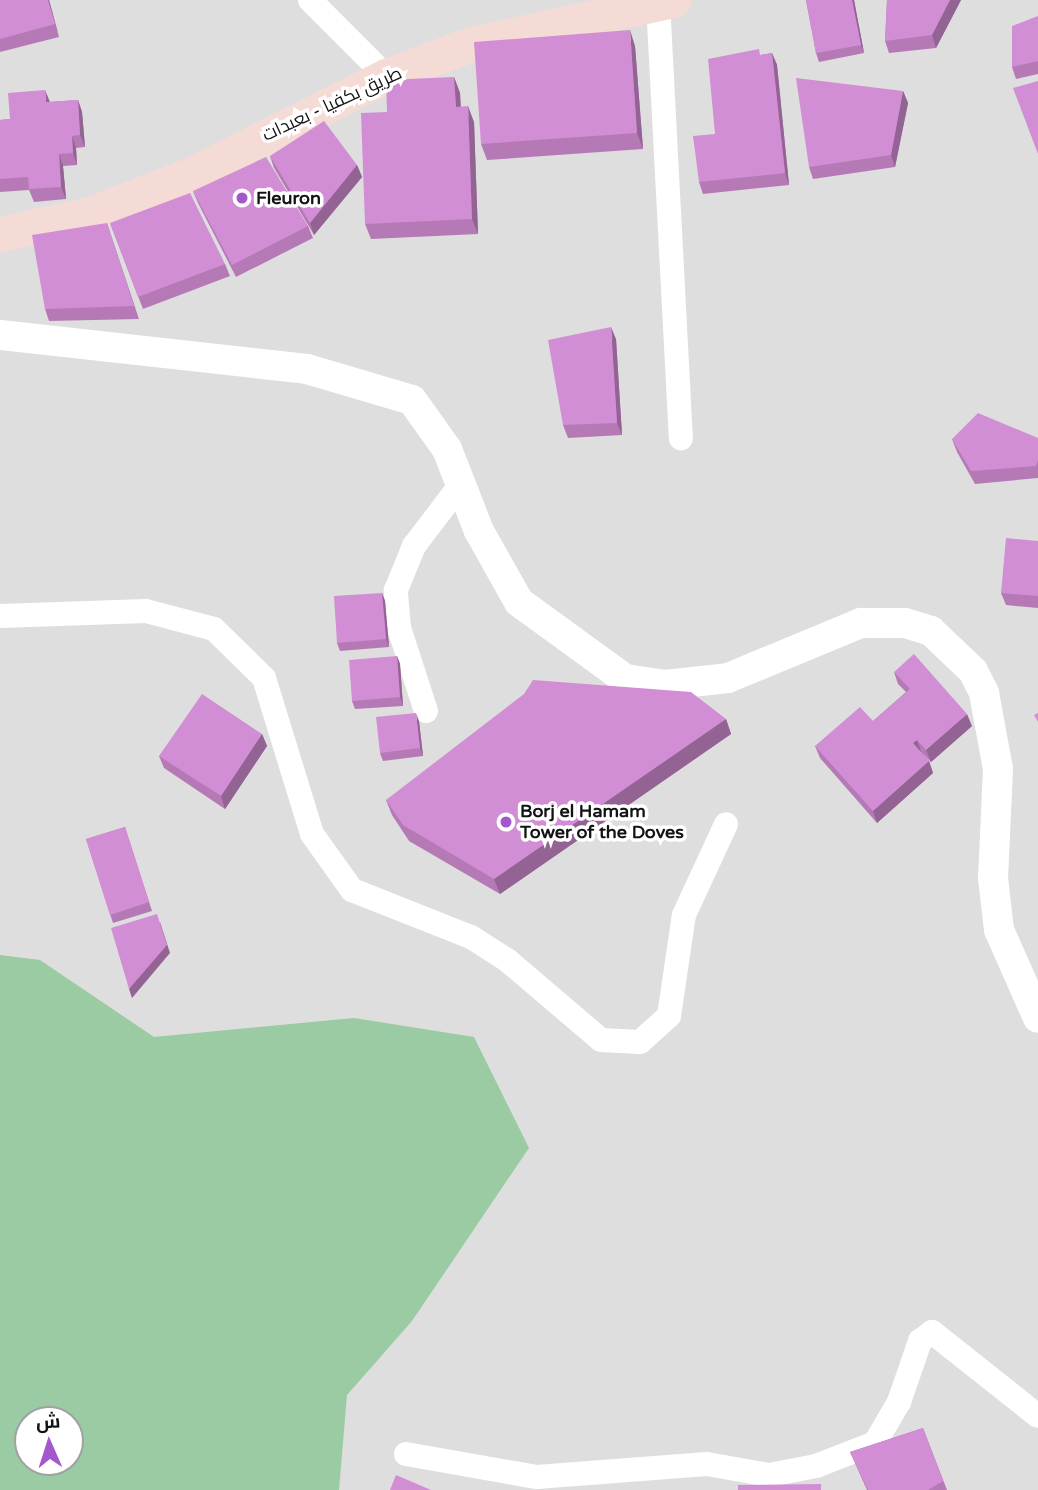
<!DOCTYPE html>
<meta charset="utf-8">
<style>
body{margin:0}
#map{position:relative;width:1038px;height:1490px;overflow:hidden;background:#dededf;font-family:"Varela Round",Cairo,sans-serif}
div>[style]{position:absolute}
.green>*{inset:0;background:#9bcba2}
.minor>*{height:24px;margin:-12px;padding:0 12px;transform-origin:12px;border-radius:12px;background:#fff}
.tertiary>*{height:30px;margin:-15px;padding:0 15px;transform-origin:15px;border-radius:15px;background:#fff}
.secondary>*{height:35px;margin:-17.5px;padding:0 17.5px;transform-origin:17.5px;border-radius:17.5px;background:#f5dbd6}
.wall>*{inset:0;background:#b57ab6}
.shaded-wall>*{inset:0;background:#936394}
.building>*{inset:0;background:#d28ed4}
.dots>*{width:19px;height:19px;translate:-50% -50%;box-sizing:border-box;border:4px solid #fff;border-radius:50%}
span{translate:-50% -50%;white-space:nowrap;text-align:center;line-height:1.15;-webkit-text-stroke:7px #fff;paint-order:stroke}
.street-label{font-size:18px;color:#121313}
.poi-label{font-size:18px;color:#121313;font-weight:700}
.left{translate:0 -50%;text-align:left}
.north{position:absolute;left:14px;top:1406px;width:70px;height:70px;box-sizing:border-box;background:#fff;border:2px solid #a0a1a1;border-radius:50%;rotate:357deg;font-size:19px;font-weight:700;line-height:28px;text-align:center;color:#121313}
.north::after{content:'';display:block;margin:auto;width:24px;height:32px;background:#a359cc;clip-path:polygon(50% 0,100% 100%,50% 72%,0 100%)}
</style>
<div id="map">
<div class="green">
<i style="clip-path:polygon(evenodd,0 955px,40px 960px,154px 1037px,354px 1018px,474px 1037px,529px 1148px,412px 1321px,347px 1395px,339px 1490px,0 1490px,0 955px,28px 1420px,70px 1420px,70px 1462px,28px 1462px,28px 1420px)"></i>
</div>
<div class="minor">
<i style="left:310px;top:0;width:107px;rotate:45deg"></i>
<i style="left:658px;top:2px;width:437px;rotate:87deg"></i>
<i style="left:0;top:616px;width:146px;rotate:-2deg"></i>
<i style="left:146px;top:611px;width:70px;rotate:14.8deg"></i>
<i style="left:214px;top:629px;width:70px;rotate:44.4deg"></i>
<i style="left:264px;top:678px;width:163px;rotate:72.9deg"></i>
<i style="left:312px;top:834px;width:69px;rotate:54.5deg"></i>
<i style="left:352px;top:890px;width:128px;rotate:21.6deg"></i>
<i style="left:471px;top:937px;width:43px;rotate:32.6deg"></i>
<i style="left:507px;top:960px;width:123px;rotate:40.4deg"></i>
<i style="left:601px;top:1040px;width:39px;rotate:3deg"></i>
<i style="left:640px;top:1042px;width:39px;rotate:-42deg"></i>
<i style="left:669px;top:1016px;width:102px;rotate:-81.6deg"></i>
<i style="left:684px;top:915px;width:100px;rotate:-65.2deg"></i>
<i style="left:426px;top:711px;width:87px;rotate:-108deg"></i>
<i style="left:399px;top:628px;width:38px;rotate:-95deg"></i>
<i style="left:396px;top:590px;width:48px;rotate:-67.8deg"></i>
<i style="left:414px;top:546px;width:78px;rotate:-52.8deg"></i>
<i style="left:406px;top:1454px;width:133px;rotate:10deg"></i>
<i style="left:537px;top:1477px;width:170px;rotate:-4.4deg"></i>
<i style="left:707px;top:1464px;width:63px;rotate:10.1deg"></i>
<i style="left:769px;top:1475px;width:48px;rotate:-10.8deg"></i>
<i style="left:816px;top:1466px;width:63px;rotate:-21.3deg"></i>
<i style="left:875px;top:1443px;width:48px;rotate:-59.7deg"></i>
<i style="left:899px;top:1402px;width:65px;rotate:-71deg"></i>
<i style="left:920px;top:1341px;width:15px;rotate:-37deg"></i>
<i style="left:932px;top:1332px;width:135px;rotate:38.4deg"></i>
</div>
<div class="tertiary">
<i style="left:0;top:335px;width:309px;rotate:6.3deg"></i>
<i style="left:307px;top:369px;width:109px;rotate:16.4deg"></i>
<i style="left:412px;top:400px;width:60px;rotate:54.5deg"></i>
<i style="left:447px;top:449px;width:88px;rotate:68.7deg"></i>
<i style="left:479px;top:531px;width:81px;rotate:60.6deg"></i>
<i style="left:519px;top:602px;width:131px;rotate:36deg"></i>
<i style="left:625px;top:679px;width:40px;rotate:8.5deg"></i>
<i style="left:665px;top:685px;width:63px;rotate:-6.3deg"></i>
<i style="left:728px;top:678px;width:144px;rotate:-22.5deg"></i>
<i style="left:861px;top:623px;width:44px"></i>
<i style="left:905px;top:623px;width:27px;rotate:17deg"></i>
<i style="left:931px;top:631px;width:58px;rotate:43.6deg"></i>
<i style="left:973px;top:671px;width:25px;rotate:63deg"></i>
<i style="left:984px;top:693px;width:77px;rotate:79.6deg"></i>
<i style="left:998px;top:769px;width:109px;rotate:92.6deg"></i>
<i style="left:993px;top:878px;width:52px;rotate:83.4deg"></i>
<i style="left:999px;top:930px;width:96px;rotate:66.1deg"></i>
</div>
<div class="secondary">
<i style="left:0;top:234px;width:95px;rotate:-12.7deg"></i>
<i style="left:93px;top:213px;width:106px;rotate:-21.5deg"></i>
<i style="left:192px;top:174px;width:217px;rotate:-26.8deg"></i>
<i style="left:386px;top:76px;width:91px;rotate:-20.6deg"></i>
<i style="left:471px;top:44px;width:207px;rotate:-12.3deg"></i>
</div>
<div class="wall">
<i style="clip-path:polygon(0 0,49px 0,59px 37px,0 52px)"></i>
<i style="clip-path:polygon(806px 0,854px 0,864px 53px,819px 62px,816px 53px)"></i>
<i style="clip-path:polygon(887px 0,961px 0,936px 48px,889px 53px,885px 41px)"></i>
<i style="clip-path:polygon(1038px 16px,1038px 74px,1016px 79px,1012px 67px)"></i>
<i style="clip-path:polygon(635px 46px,643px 149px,487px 160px,481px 144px)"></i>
<i style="clip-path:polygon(772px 53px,777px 65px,789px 185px,703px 194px,699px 182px,715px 134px,761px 55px)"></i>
<i style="clip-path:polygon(454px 77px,460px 93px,461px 107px,474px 122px,478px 234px,371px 239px,365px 224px,387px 112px)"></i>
<i style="clip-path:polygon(903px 91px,908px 103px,895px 167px,813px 179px,809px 167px)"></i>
<i style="clip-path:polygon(78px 100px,82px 112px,85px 147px,76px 148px,77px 165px,63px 166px,66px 199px,34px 202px,29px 190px,0 192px,0 120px,10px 119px,50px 102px)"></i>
<i style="clip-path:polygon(270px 156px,357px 165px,362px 177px,314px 235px,274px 168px)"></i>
<i style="clip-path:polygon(193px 191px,308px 226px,313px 238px,236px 277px,198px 203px)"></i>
<i style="clip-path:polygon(107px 223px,139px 319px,49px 321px,45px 309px)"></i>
<i style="clip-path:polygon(110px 223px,225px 264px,230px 276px,143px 309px)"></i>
<i style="clip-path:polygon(616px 339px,622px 435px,568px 438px,563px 425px)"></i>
<i style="clip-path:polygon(1038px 438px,1038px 478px,975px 484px,957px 452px,952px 439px)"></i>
<i style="clip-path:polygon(1038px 541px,1038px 608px,1006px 605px,1001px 593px)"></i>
<i style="clip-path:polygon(382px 593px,385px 601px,389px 647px,340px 651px,337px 643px)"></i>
<i style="clip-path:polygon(397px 656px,400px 664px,403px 706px,355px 709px,352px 701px)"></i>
<i style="clip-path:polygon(894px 672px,972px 726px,931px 762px,921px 752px,929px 761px,933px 773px,877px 823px,820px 758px,815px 746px,873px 721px,906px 692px,898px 684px)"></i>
<i style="clip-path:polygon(726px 719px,731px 734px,500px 894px,409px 841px,392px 815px,386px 800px)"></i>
<i style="clip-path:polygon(419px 721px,423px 756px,383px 761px,380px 753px)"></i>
<i style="clip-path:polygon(262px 734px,267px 746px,225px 809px,164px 768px,159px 756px)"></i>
<i style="clip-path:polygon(125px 827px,152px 911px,113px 923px,86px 839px)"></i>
<i style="clip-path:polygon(923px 1428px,947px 1490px,867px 1490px,850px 1452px)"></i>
</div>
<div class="shaded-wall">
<i style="clip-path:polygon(48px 0,49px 0,59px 37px,55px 24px)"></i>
<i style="clip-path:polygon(852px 0,854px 0,864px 53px,861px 45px)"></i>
<i style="clip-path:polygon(950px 0,961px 0,936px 48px,932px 35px)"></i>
<i style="clip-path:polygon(630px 30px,635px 46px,643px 149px,637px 133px)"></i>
<i style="clip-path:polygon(772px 53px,777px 65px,789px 185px,785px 173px)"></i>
<i style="clip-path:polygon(454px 77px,460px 93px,461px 123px,456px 107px)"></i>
<i style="clip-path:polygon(45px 90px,50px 102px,46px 102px)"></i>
<i style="clip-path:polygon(903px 91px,908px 103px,895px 167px,891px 155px)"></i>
<i style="clip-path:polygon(78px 100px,82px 112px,85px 147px,80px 135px)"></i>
<i style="clip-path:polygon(468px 106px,474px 122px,478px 234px,472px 219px)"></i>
<i style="clip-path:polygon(72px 136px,76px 148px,77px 165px,73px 153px)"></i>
<i style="clip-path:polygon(59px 154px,63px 166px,66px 199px,61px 187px)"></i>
<i style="clip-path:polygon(357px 165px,362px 177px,314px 235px,310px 223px)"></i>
<i style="clip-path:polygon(611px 327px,616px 339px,622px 435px,617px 423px)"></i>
<i style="clip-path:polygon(382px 593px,385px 601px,389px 647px,386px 639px)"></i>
<i style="clip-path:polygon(397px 656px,400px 664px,403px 706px,400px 697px)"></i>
<i style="clip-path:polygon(416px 713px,419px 721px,423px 756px,420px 748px)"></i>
<i style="clip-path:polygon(967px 714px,972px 726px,931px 762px,926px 750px)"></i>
<i style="clip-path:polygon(726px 719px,731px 734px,500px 894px,494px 879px)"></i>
<i style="clip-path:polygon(262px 734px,267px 746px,225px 809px,221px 796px)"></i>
<i style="clip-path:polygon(917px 740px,921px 752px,917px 755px,913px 743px)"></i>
<i style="clip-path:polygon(929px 761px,933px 773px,877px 823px,873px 811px)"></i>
<i style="clip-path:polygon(160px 922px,170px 953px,132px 998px,129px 989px)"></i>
</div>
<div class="building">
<i style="clip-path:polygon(0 0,48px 0,55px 24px,0 39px)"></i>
<i style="clip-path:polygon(806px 0,852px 0,861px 45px,816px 53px)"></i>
<i style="clip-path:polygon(887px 0,950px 0,932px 35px,885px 41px)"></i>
<i style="clip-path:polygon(1038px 16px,1038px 61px,1012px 67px,1012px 26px)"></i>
<i style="clip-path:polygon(630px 30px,637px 133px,481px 144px,474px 42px)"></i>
<i style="clip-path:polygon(759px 49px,760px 55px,772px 53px,785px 173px,699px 182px,693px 136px,715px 134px,708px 59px)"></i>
<i style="clip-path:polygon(454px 77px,456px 107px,468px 106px,472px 219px,365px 224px,361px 113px,387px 112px,386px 80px)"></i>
<i style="clip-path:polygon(796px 78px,903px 91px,891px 155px,809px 167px)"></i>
<i style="clip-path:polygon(1038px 81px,1038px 154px,1013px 88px)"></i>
<i style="clip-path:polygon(45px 90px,46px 102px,78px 100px,80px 135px,72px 136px,73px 153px,59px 154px,61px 187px,29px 189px,28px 177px,0 179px,0 120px,10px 119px,8px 93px)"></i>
<i style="clip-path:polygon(324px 121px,357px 165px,310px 223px,270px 156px)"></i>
<i style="clip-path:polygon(266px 157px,308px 226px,232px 265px,193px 191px)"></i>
<i style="clip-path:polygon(190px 193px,225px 264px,138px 297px,110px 223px)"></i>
<i style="clip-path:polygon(107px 223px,134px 306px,45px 309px,32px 235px)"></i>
<i style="clip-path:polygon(611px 327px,617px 423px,563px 425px,548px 340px)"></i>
<i style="clip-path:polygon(978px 413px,1038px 438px,1038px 460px,1036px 466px,971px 471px,952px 439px)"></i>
<i style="clip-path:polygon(1006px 538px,1038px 541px,1038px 596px,1001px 593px)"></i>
<i style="clip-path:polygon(382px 593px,386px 639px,337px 643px,334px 596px)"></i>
<i style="clip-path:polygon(914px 654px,967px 714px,926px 750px,917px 740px,913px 743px,929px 761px,873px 811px,815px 746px,860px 707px,873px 721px,910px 689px,894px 672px)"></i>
<i style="clip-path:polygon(397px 656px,400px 697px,352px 701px,349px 660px)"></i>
<i style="clip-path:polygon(533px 680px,691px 692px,726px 719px,494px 879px,403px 825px,386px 800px,524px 694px)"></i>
<i style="clip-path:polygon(202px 694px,262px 734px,221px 796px,159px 756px)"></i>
<i style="clip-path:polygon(416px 713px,420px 748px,380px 753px,376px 717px)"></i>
<i style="clip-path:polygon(1038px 713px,1038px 722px,1034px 715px)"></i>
<i style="clip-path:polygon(125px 827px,149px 902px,110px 915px,86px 839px)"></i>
<i style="clip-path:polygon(157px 914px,167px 945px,129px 989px,111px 928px)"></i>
<i style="clip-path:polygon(923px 1428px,943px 1481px,928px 1490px,868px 1490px,850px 1452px)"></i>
<i style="clip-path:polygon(396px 1475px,431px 1490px,390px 1490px)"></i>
<i style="clip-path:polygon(821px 1484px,821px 1490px,738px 1490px,738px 1485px)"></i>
</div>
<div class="dots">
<i style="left:242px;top:198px;background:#a359cc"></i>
<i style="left:506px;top:822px;background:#a359cc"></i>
</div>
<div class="street-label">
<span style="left:332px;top:104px;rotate:-25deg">طريق بكفيا - بعبدات</span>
</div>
<div class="poi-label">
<span class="left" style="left:256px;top:198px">Fleuron</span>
<span class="left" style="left:520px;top:822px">Borj el Hamam<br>Tower of the Doves</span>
</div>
<div class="north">ش</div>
</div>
